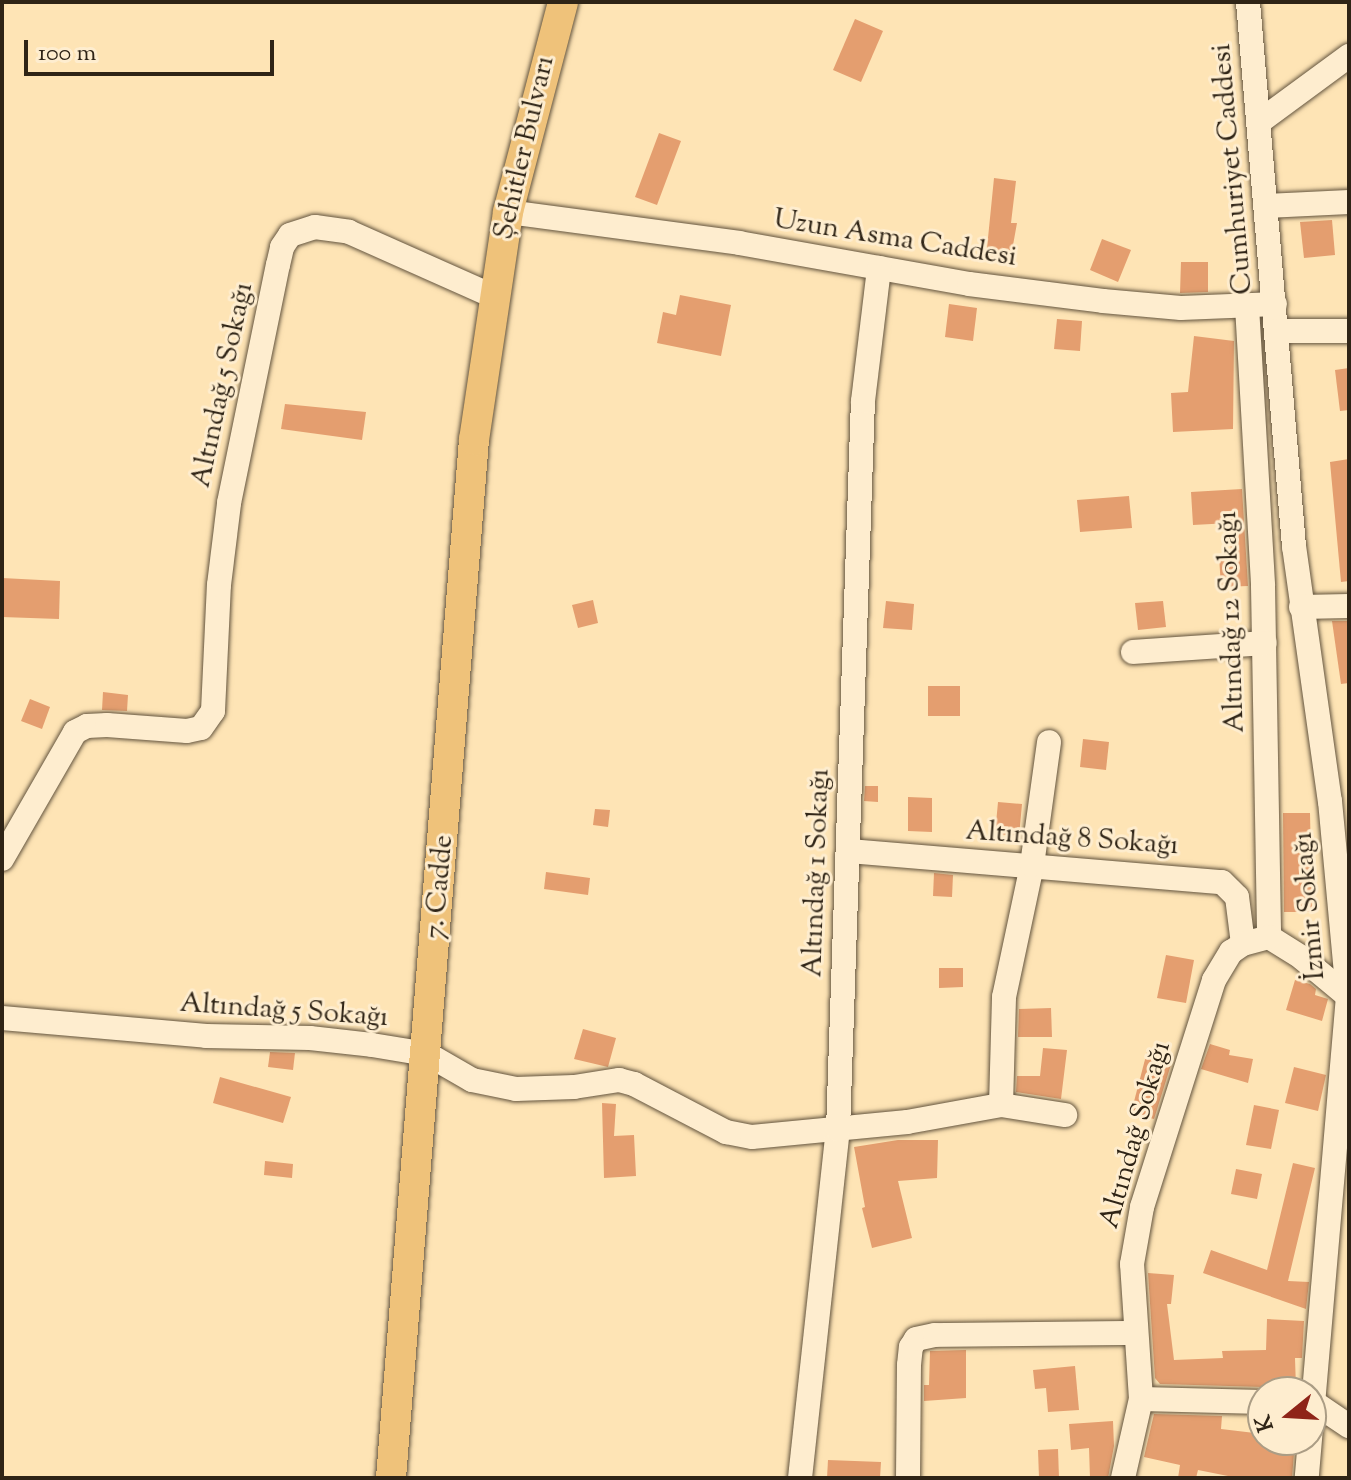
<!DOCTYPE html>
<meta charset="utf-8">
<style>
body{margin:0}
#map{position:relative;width:1351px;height:1480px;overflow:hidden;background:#fee4b5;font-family:"Sorts Mill Goudy",serif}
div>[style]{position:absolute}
.building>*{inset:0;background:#e49e6f}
.roads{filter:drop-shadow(0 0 2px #63543e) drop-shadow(0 0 2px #63543e)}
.minor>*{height:24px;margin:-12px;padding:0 12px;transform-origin:12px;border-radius:12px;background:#feedcf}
.major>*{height:30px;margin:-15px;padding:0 15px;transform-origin:15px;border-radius:15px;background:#efc27a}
span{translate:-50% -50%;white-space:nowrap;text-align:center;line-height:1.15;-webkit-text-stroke:6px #feedcf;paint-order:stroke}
.street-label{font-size:28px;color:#2f2416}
.frame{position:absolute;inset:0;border:4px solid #2f2416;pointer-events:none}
.north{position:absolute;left:1247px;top:1376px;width:80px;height:80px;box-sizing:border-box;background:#feedcf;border:2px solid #ab9d85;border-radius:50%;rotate:252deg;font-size:22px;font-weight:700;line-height:32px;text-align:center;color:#2f2416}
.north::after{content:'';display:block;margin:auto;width:28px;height:36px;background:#8f2418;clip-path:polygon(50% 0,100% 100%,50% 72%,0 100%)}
.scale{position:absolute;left:24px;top:40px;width:250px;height:36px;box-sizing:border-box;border:4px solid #2f2416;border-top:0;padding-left:10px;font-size:24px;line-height:28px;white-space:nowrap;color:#2f2416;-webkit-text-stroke:6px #feedcf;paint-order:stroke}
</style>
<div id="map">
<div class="building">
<i style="clip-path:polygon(855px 19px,883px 31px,861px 82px,833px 70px)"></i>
<i style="clip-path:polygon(659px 133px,681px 141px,657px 205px,635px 197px)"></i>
<i style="clip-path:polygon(994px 178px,1016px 181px,1011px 223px,1017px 223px,1010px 262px,986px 258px)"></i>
<i style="clip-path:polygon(1332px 220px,1335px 255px,1304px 258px,1300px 222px)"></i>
<i style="clip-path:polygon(1102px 239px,1131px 250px,1118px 282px,1090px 270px)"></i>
<i style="clip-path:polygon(1181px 262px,1208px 262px,1208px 292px,1180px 293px)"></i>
<i style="clip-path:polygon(680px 295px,731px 305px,721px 356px,657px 343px,663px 312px,676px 315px)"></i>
<i style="clip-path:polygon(949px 304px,977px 308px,973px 341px,945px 337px)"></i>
<i style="clip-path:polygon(1057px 319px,1082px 321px,1080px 351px,1054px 349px)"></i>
<i style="clip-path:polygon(1194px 336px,1234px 341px,1233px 429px,1173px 432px,1171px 393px,1188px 392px)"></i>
<i style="clip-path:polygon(1349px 368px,1349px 410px,1340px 411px,1335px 370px)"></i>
<i style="clip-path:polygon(285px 404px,366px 412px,362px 440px,281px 429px)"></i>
<i style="clip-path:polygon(1349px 459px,1349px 581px,1341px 582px,1330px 462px)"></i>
<i style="clip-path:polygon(1242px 489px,1248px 586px,1221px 587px,1219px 556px,1231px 556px,1230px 523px,1193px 525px,1191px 492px)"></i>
<i style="clip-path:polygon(1129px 496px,1132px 528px,1080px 532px,1077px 500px)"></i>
<i style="clip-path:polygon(2px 578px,60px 581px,59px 619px,2px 617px)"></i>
<i style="clip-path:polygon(593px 600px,598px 623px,578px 628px,572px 605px)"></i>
<i style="clip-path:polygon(886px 601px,914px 604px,912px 630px,883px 628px)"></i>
<i style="clip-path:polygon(1163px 601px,1166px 627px,1138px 630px,1135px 603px)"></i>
<i style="clip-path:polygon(1332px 621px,1349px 621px,1349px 683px,1341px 684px)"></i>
<i style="clip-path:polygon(928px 686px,960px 686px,960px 716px,928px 716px)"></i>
<i style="clip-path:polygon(103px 692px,128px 695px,127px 711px,102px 710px)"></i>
<i style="clip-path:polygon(30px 699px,50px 707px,42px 729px,21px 721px)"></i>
<i style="clip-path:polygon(1083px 739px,1109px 742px,1106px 770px,1080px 767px)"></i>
<i style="clip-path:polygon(865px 786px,878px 786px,878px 802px,864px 801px)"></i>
<i style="clip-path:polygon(908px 797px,932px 798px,932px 832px,908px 831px)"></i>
<i style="clip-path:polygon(998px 802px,1022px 804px,1019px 836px,995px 834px)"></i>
<i style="clip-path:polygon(595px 809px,610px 810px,608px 827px,593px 825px)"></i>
<i style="clip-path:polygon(1283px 813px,1310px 813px,1312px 912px,1284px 912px)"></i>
<i style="clip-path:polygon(546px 872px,590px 878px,588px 895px,544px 889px)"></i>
<i style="clip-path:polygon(934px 873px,953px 875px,952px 897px,933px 896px)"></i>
<i style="clip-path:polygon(1166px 955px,1194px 960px,1186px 1003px,1157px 998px)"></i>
<i style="clip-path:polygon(939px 968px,963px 968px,963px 987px,939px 988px)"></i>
<i style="clip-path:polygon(1295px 980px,1310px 984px,1316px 989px,1315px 995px,1328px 999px,1322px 1021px,1286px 1010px)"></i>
<i style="clip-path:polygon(1051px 1008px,1052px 1037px,1018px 1037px,1019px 1009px)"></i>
<i style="clip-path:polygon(583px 1029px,616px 1038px,608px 1067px,574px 1059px)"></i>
<i style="clip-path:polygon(1210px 1044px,1230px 1050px,1229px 1055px,1253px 1059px,1248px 1083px,1201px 1069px)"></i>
<i style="clip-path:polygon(1043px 1048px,1067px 1050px,1061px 1099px,1016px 1092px,1017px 1076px,1040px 1076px)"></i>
<i style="clip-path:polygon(1148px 1048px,1174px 1055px,1154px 1119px,1131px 1113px)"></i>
<i style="clip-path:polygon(270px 1052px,295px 1053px,293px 1070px,268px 1067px)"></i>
<i style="clip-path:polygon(1294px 1067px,1326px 1075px,1318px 1111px,1285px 1103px)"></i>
<i style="clip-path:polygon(220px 1077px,291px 1097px,283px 1123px,213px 1103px)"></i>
<i style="clip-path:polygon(602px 1103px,616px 1104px,614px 1136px,634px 1135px,636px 1176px,604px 1178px)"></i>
<i style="clip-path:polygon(1254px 1105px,1279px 1110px,1271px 1149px,1246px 1145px)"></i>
<i style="clip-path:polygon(898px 1140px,938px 1140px,937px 1178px,898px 1181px,912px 1238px,872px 1248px,862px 1208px,865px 1207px,854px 1147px)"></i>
<i style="clip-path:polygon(265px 1161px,293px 1164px,292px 1178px,264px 1175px)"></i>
<i style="clip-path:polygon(1293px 1163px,1315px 1168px,1288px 1281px,1309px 1282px,1306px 1309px,1203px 1273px,1211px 1250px,1267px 1270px)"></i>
<i style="clip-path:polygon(1236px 1169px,1262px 1174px,1257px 1199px,1231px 1194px)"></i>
<i style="clip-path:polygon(1148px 1273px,1174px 1275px,1171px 1304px,1167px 1304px,1174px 1360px,1223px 1358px,1222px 1351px,1266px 1350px,1267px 1319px,1304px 1321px,1302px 1358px,1295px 1358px,1296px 1388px,1160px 1384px,1155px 1378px)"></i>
<i style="clip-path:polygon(966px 1350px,966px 1398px,924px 1401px,924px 1385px,929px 1385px,930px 1351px)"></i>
<i style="clip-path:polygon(1075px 1366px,1079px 1410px,1048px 1412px,1046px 1388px,1035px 1389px,1033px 1370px)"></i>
<i style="clip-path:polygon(1154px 1414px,1222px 1416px,1221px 1429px,1263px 1434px,1263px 1440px,1295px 1440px,1292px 1478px,1238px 1478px,1198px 1470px,1196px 1478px,1178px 1478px,1180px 1465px,1144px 1457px)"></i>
<i style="clip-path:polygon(1113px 1421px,1114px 1446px,1108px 1478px,1090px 1478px,1089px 1448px,1071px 1450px,1069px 1424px)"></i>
<i style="clip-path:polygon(1058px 1449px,1059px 1478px,1039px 1478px,1038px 1450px)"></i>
<i style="clip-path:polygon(828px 1460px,881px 1462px,880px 1478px,827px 1478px)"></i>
</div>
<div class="roads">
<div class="minor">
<i style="left:1248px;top:2px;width:546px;rotate:85.17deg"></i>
<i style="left:1294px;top:546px;width:258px;rotate:82deg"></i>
<i style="left:1330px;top:801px;width:196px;rotate:84.7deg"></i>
<i style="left:1348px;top:996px;width:484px;rotate:94.9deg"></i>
<i style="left:1259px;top:122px;width:112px;rotate:-36.3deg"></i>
<i style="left:1266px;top:206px;width:83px;rotate:-2.8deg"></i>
<i style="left:508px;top:212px;width:233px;rotate:7.6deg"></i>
<i style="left:739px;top:243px;width:234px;rotate:10.1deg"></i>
<i style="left:969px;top:284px;width:135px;rotate:7.2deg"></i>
<i style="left:1103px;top:301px;width:78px;rotate:5.1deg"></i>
<i style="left:1181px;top:308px;width:94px;rotate:-2.4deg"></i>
<i style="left:1247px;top:306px;width:280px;rotate:86.7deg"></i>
<i style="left:1263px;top:586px;width:351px;rotate:89deg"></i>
<i style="left:1277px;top:331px;width:72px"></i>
<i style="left:1301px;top:607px;width:48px;rotate:-1.2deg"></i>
<i style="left:1133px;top:652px;width:132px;rotate:-3.9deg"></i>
<i style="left:849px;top:851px;width:374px;rotate:4.8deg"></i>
<i style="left:1222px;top:882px;width:21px;rotate:45deg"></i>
<i style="left:1237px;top:897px;width:47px;rotate:82.7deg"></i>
<i style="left:2px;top:859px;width:146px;rotate:-60.1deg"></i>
<i style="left:75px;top:732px;width:13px;rotate:-27deg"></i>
<i style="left:87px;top:726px;width:20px;rotate:-3deg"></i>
<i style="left:107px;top:725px;width:80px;rotate:4.3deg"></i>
<i style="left:187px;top:731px;width:14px;rotate:-12deg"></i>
<i style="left:201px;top:728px;width:21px;rotate:-55deg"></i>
<i style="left:213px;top:711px;width:126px;rotate:-87.3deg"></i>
<i style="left:219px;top:585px;width:83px;rotate:-83deg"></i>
<i style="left:229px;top:503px;width:243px;rotate:-78.4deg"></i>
<i style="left:278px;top:265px;width:18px;rotate:-77deg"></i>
<i style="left:282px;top:247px;width:14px;rotate:-56deg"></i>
<i style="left:290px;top:235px;width:26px;rotate:-18deg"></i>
<i style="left:315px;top:227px;width:34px;rotate:8deg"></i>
<i style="left:349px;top:232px;width:158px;rotate:24deg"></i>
<i style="left:1269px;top:937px;width:39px;rotate:32deg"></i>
<i style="left:1302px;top:958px;width:61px;rotate:39.7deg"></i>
<i style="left:2px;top:1018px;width:205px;rotate:5deg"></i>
<i style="left:206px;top:1036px;width:104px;rotate:1.1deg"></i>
<i style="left:310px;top:1038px;width:62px;rotate:6.4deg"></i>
<i style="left:372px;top:1045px;width:56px;rotate:9.3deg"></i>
<i style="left:427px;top:1054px;width:52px;rotate:30deg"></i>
<i style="left:472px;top:1080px;width:45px;rotate:11.6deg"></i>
<i style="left:516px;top:1089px;width:58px;rotate:-2deg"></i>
<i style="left:574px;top:1087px;width:46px;rotate:-8.8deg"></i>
<i style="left:619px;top:1080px;width:16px;rotate:15deg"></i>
<i style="left:634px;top:1084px;width:104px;rotate:27.6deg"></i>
<i style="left:726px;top:1132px;width:26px;rotate:11deg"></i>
<i style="left:752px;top:1137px;width:156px;rotate:-5.5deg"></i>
<i style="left:907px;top:1122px;width:96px;rotate:-10.3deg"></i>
<i style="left:1001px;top:1105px;width:65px;rotate:8.9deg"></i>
<i style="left:1001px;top:1105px;width:108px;rotate:-88.4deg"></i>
<i style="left:1004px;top:997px;width:135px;rotate:-78deg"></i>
<i style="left:1032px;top:865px;width:124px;rotate:-82.1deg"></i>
<i style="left:1141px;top:1399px;width:122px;rotate:1.4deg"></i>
<i style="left:1316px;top:1404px;width:40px;rotate:34deg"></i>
<i style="left:800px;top:1478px;width:350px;rotate:-83.8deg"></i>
<i style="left:838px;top:1130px;width:729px;rotate:-88.04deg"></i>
<i style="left:863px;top:401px;width:134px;rotate:-83.1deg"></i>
<i style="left:908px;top:1478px;width:113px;rotate:-89.5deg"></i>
<i style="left:909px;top:1365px;width:18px;rotate:-84deg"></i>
<i style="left:911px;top:1347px;width:9px;rotate:-58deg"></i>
<i style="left:916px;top:1339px;width:19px;rotate:-12deg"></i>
<i style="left:935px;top:1335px;width:201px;rotate:-0.6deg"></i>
<i style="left:1123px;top:1478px;width:81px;rotate:-77.2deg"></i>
<i style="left:1141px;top:1399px;width:135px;rotate:-93.8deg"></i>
<i style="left:1132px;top:1264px;width:58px;rotate:-80deg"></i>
<i style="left:1142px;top:1207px;width:238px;rotate:-72.4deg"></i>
<i style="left:1214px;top:980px;width:33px;rotate:-59deg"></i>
<i style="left:1231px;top:952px;width:14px;rotate:-34deg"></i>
<i style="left:1243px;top:944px;width:27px;rotate:-15deg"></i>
</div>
<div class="major">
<i style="left:391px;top:1478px;width:1041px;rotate:-85.43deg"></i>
<i style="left:474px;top:440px;width:231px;rotate:-81.5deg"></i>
<i style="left:508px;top:212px;width:217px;rotate:-75.3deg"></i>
</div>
</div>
<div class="street-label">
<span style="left:525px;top:148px;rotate:-77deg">Şehitler Bulvarı</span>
<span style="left:1233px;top:169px;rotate:-95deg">Cumhuriyet Caddesi</span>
<span style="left:895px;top:239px;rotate:9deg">Uzun Asma Caddesi</span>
<span style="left:223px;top:385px;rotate:-78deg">Altındağ 5 Sokağı</span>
<span style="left:1232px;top:622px;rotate:-92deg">Altındağ 12 Sokağı</span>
<span style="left:1072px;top:839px;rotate:4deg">Altındağ 8 Sokağı</span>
<span style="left:817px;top:873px;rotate:-88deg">Altındağ 1 Sokağı</span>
<span style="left:440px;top:887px;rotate:-85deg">7. Cadde</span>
<span style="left:1310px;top:906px;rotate:-95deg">İzmir Sokağı</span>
<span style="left:284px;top:1011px;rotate:4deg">Altındağ 5 Sokağı</span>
<span style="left:1136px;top:1135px;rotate:-74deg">Altındağ Sokağı</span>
</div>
<div class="frame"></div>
<div class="north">K</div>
<div class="scale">100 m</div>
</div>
